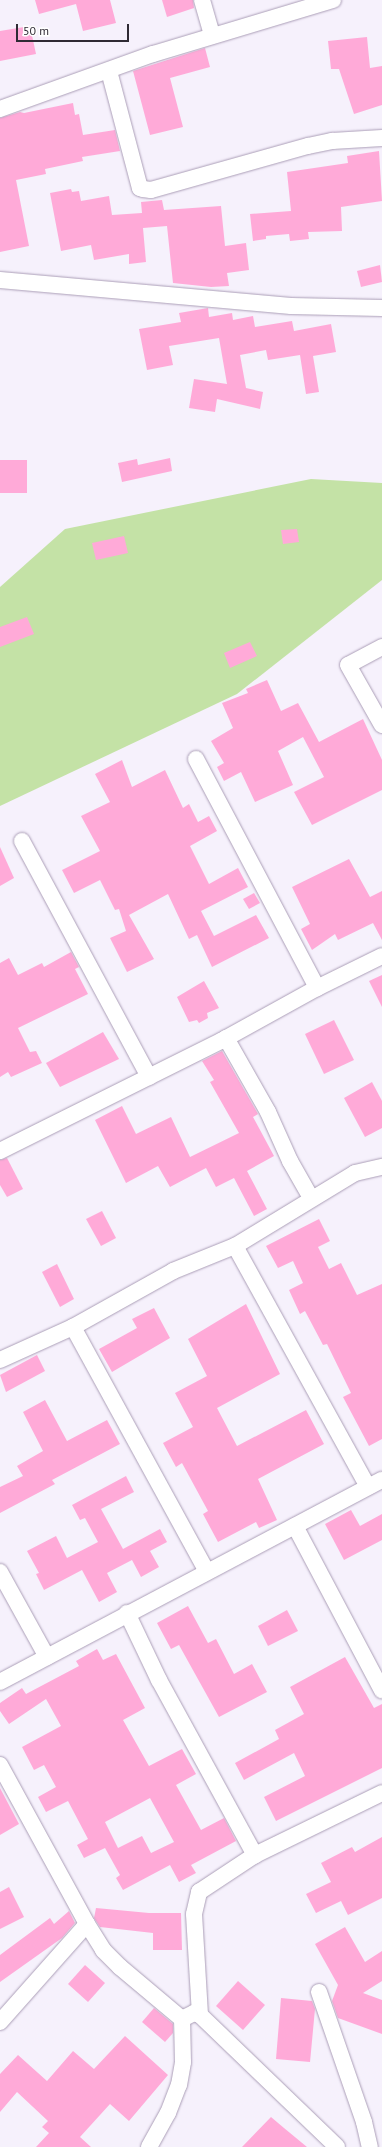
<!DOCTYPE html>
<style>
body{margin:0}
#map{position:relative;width:382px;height:2147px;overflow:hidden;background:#f6f1fc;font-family:"PT Sans",sans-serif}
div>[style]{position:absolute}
.green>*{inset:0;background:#c4e2a6}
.building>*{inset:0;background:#ffaad8}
.roads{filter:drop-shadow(0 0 1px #ab9eb7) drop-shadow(0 0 1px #ab9eb7)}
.street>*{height:16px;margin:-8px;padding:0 8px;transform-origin:8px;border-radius:8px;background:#fff}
span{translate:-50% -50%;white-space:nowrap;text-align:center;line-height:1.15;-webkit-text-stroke:3px #fff;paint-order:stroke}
.scale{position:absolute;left:16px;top:24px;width:113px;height:18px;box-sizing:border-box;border:2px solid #2f2a34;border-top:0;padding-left:5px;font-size:12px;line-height:14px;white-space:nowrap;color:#2f2a34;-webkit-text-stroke:3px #fff;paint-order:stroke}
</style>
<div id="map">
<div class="green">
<i style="clip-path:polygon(311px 479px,382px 483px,382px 580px,237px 694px,0 806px,0 587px,65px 529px)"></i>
</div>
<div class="building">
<i style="clip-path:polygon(35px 0,110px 0,116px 23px,83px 31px,76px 4px,39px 14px)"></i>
<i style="clip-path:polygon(162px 0,193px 0,194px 8px,167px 17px)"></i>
<i style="clip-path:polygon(30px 26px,36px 54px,0 61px,0 31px)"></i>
<i style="clip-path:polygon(367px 37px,370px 68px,382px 66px,382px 105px,354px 114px,339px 69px,331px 69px,328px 41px)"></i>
<i style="clip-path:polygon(205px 48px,210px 67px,170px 78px,183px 127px,150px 135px,133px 71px)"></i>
<i style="clip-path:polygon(73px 103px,75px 115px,79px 114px,83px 135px,115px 130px,120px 151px,82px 157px,83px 161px,45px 169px,46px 174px,16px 180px,29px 246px,0 252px,0 118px,20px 112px,24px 113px)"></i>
<i style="clip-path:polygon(379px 151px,382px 201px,341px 207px,342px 231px,308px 232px,309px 239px,290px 241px,289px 234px,266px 236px,266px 239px,253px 241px,250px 214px,291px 211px,287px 172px,348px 163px,347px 156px)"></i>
<i style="clip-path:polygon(71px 189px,72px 192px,79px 191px,81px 201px,109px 196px,112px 215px,142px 213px,141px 202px,162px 200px,164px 210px,221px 206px,225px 246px,246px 243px,249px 270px,227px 273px,229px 286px,211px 287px,173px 283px,167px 226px,143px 228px,146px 262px,129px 264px,129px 254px,94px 260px,91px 245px,61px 251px,50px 193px)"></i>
<i style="clip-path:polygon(380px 265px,382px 282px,361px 287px,357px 271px)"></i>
<i style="clip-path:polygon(208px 308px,209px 317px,232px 313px,233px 320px,253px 316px,255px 327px,292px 321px,294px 331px,331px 324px,336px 352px,313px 356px,319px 392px,306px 394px,300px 355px,268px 360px,266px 350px,240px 355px,246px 388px,263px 392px,260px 409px,217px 399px,215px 412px,189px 408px,194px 379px,227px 384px,219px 338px,169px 346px,173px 365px,147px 370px,139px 329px,181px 322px,179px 313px)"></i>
<i style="clip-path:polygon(170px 458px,172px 471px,122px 482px,118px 463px,137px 459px,138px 465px)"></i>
<i style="clip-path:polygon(0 460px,27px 460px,27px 493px,0 493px)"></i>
<i style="clip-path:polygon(297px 529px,299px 542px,283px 544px,281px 530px)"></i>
<i style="clip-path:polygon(124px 536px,128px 553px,96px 560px,92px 543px)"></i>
<i style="clip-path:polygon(27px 617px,34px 634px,0 647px,0 627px)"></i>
<i style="clip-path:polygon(250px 642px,257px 656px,230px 668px,224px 653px)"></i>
<i style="clip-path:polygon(267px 680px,281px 711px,298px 703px,319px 742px,363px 719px,382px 760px,382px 790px,312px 825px,294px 792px,324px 777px,303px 737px,278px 751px,293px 785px,255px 802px,241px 772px,224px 781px,217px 767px,224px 763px,211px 741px,233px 728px,222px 703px,248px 693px,246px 689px)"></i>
<i style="clip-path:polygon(122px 760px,132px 787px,165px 770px,183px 808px,189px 804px,198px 822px,209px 816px,217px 831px,190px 846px,209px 884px,238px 868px,248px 887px,201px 911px,214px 936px,256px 915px,269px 938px,212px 967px,197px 935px,189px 939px,168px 894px,129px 915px,154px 959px,127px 972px,110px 938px,126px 931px,119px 909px,115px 910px,100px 880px,74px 893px,62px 870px,100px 851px,81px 816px,110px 802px,95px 774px)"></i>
<i style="clip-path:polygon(0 847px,14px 878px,0 886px)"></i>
<i style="clip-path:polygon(349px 859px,370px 897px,382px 891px,382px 940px,373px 923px,338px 940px,335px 934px,312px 950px,301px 929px,310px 924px,292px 887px)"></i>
<i style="clip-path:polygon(254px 893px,260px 903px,249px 909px,243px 899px)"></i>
<i style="clip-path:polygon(71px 952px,79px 967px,75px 969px,88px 994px,18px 1028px,30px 1052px,36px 1051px,42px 1063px,11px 1077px,8px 1072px,0 1077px,0 963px,9px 958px,18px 975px,42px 963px,44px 967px)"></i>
<i style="clip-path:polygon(382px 975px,382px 1007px,369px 981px)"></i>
<i style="clip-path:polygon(204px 981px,219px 1008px,207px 1013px,208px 1018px,199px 1023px,197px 1020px,189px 1022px,177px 997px)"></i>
<i style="clip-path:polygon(334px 1020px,354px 1060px,324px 1074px,305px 1034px)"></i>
<i style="clip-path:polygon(103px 1032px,119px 1059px,60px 1087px,46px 1063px)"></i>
<i style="clip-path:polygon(222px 1051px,258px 1114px,253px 1117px,274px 1156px,247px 1171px,267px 1209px,254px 1216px,234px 1178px,216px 1187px,206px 1168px,170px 1187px,158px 1166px,126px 1183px,95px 1120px,122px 1106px,136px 1134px,171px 1117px,190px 1157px,239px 1133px,210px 1082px,214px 1080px,202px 1061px)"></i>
<i style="clip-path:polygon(372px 1082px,382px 1101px,382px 1128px,365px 1137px,344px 1098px)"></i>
<i style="clip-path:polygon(7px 1158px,23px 1189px,7px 1197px,0 1185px,0 1160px)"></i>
<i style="clip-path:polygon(102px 1211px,116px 1238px,101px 1246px,86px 1219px)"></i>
<i style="clip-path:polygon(319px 1219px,330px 1241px,318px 1247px,329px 1269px,341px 1263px,357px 1295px,382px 1284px,382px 1439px,369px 1446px,343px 1397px,351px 1393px,327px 1344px,323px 1345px,305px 1311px,300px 1314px,289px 1290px,303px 1283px,293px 1261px,278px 1268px,266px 1246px)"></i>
<i style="clip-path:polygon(57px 1264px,74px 1299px,60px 1307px,42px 1272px)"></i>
<i style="clip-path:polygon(246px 1304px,280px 1374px,217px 1408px,237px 1446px,306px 1410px,324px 1444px,258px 1479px,277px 1520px,259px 1528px,256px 1522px,218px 1542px,203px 1514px,208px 1511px,182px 1463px,176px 1467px,163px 1443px,193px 1427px,175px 1393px,207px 1376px,188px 1339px)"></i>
<i style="clip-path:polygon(154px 1308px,170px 1338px,112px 1372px,99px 1349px,137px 1328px,132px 1319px)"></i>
<i style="clip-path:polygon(37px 1355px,45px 1371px,6px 1392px,0 1375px)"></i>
<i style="clip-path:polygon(45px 1400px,67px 1441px,107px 1420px,120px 1444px,52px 1480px,55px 1484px,0 1513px,0 1487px,23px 1476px,17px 1466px,43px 1451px,23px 1412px)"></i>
<i style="clip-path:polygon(126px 1476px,134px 1492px,101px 1509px,123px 1549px,160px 1529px,167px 1542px,150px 1551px,159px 1567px,141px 1577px,132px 1560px,107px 1573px,117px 1592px,99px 1602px,82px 1570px,44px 1590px,36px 1574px,39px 1573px,27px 1551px,56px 1536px,67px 1558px,98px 1542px,85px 1518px,80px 1520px,72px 1505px)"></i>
<i style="clip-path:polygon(351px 1510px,360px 1526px,382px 1514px,382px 1540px,344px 1560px,325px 1524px)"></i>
<i style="clip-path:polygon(188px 1606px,208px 1643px,216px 1639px,234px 1674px,252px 1664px,267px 1692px,219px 1717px,179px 1645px,171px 1649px,157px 1623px)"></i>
<i style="clip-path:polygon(287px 1610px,298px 1631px,268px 1646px,258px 1626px)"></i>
<i style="clip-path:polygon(evenodd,97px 1649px,103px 1660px,116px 1654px,145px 1708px,123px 1720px,149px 1766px,182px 1749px,196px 1774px,176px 1785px,201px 1830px,224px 1818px,236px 1841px,191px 1865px,196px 1873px,179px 1882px,170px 1865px,123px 1890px,116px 1878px,120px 1875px,105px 1848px,84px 1858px,77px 1845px,88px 1839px,68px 1801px,46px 1812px,38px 1797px,56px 1787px,44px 1765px,34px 1770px,22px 1747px,61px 1726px,46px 1699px,9px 1724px,0 1711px,0 1703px,22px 1688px,26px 1694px,79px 1666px,76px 1661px,97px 1649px,150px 1798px,174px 1842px,151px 1853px,142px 1836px,118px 1848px,105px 1822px,150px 1798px)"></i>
<i style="clip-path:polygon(345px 1657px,374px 1708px,382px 1704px,382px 1768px,276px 1821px,264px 1797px,305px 1776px,294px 1753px,244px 1780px,235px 1763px,279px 1739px,275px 1730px,304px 1714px,290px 1687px)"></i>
<i style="clip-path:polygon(0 1788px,19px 1824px,0 1835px)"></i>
<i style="clip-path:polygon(382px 1837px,382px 1898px,348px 1915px,341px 1901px,316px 1913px,306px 1894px,331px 1882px,321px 1863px,352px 1847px,355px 1852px)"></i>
<i style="clip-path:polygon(9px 1887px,24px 1917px,0 1929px,0 1892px)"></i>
<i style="clip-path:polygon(96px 1908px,149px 1913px,181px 1913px,182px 1950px,153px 1950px,153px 1933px,100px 1927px,94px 1918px)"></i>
<i style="clip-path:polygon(69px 1911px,75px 1923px,62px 1938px,0 1982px,0 1955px,50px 1918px,54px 1924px)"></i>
<i style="clip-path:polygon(345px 1927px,365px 1962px,382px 1951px,382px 1981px,363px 1993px,382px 2000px,382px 2034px,338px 2018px,332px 2001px,338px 1985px,315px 1944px)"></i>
<i style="clip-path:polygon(85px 1965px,105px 1983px,88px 2002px,68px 1984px)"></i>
<i style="clip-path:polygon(238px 1981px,265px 2005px,243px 2030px,216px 2006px)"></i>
<i style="clip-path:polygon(281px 1998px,312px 2001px,315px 2009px,310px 2062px,276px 2059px)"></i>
<i style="clip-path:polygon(154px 2008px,173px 2024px,173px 2033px,165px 2042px,142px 2022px)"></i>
<i style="clip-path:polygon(125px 2036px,168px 2075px,129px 2121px,110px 2104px,80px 2137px,91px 2147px,36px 2147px,49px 2133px,42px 2127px,48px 2121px,17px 2092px,0 2112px,0 2074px,18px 2055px,47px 2081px,73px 2051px,94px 2069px)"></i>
<i style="clip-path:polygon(271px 2117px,284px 2128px,307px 2147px,242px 2147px)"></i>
</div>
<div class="roads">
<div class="street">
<i style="left:202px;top:0;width:37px;rotate:74deg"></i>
<i style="left:109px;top:71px;width:121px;rotate:75.2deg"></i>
<i style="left:140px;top:188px;width:3px;rotate:18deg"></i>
<i style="left:143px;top:189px;width:8px;rotate:7deg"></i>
<i style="left:151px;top:190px;width:163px;rotate:-15.7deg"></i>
<i style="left:308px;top:146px;width:25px;rotate:-12deg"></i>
<i style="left:332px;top:141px;width:50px;rotate:-3.4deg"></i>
<i style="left:0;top:109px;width:163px;rotate:-19.8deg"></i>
<i style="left:153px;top:54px;width:188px;rotate:-16.7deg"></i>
<i style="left:0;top:280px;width:292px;rotate:5.1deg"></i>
<i style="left:291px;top:306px;width:91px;rotate:1.3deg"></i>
<i style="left:382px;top:647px;width:38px;rotate:152deg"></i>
<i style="left:348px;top:665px;width:69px;rotate:60.5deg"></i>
<i style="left:196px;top:759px;width:259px;rotate:62.1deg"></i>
<i style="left:22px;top:841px;width:268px;rotate:61.7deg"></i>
<i style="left:226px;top:1038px;width:85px;rotate:60.4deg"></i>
<i style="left:268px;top:1112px;width:54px;rotate:65.8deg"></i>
<i style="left:290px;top:1161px;width:43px;rotate:60.4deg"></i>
<i style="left:0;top:1151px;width:247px;rotate:-26.5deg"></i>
<i style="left:221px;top:1041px;width:110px;rotate:-28.9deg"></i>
<i style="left:317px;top:988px;width:72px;rotate:-26.2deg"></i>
<i style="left:235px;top:1246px;width:275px;rotate:61.1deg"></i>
<i style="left:73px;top:1327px;width:279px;rotate:61.3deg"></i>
<i style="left:0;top:1360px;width:80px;rotate:-24.3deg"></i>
<i style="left:73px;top:1327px;width:115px;rotate:-29.2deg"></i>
<i style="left:173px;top:1271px;width:67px;rotate:-22deg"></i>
<i style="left:235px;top:1246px;width:140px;rotate:-31.3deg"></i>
<i style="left:355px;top:1173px;width:28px;rotate:-13deg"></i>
<i style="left:295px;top:1526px;width:186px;rotate:62.1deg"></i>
<i style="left:0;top:1572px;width:97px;rotate:61.1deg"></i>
<i style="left:127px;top:1613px;width:74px;rotate:64.5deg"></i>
<i style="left:159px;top:1680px;width:200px;rotate:61.3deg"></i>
<i style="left:0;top:1682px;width:432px;rotate:-27.9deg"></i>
<i style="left:0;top:1765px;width:181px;rotate:61.3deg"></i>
<i style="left:87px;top:1924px;width:31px;rotate:58deg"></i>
<i style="left:103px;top:1950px;width:24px;rotate:45deg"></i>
<i style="left:120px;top:1967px;width:81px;rotate:40deg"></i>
<i style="left:319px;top:1992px;width:138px;rotate:70.9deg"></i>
<i style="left:364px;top:2122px;width:26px;rotate:77deg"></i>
<i style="left:200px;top:2015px;width:101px;rotate:-93.4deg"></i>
<i style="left:194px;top:1914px;width:23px;rotate:-77deg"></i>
<i style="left:199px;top:1892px;width:67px;rotate:-33.5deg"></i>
<i style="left:255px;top:1855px;width:141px;rotate:-26deg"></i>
<i style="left:0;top:2022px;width:131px;rotate:-48.4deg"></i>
<i style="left:149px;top:2147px;width:39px;rotate:-61deg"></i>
<i style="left:168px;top:2113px;width:30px;rotate:-69deg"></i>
<i style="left:179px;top:2085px;width:23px;rotate:-80deg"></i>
<i style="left:183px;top:2062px;width:43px;rotate:-91.3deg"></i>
<i style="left:182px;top:2019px;width:13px;rotate:-27deg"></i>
<i style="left:194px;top:2013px;width:6px;rotate:18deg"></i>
<i style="left:200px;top:2015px;width:190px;rotate:43.9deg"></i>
</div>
</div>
<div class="scale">50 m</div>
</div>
